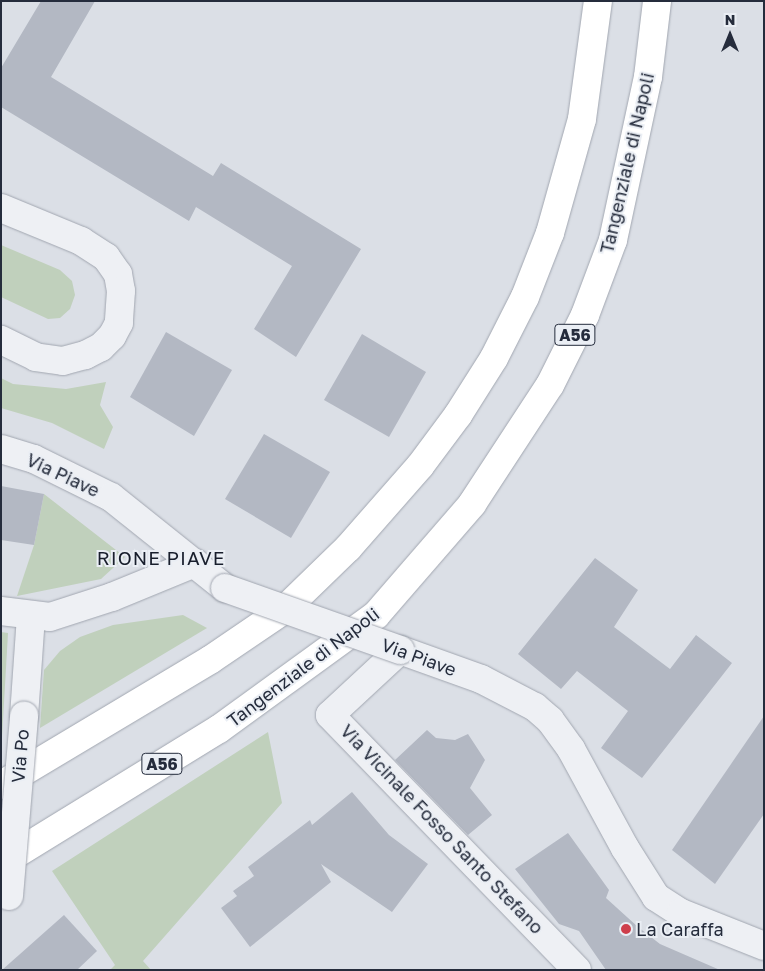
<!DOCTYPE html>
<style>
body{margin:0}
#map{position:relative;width:765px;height:971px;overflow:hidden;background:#dbdfe6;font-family:"Golos Text",sans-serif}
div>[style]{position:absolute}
.green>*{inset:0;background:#c0d0bc}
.building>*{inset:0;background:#b3b8c3}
.roads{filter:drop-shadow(0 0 1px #a1a6b0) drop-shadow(0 0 1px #a1a6b0)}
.minor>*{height:28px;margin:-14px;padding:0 14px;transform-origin:14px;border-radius:14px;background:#eef0f4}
.highway>*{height:28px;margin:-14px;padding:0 14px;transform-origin:14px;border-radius:14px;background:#fff}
.bridges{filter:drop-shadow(0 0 1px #a1a6b0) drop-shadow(0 0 1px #a1a6b0)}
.minor-bridge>*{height:28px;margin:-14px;padding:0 14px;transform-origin:14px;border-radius:14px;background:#eef0f4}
.dots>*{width:14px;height:14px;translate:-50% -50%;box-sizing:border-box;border:2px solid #eaeef4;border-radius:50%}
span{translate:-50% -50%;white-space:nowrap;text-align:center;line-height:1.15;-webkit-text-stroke:4px #eaeef4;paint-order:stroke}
.shield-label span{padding:1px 4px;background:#eaeef4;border:1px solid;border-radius:4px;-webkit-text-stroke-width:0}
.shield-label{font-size:16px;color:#252c3c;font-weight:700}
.street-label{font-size:18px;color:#252c3c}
.poi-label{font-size:18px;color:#252c3c}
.left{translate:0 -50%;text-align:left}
.neighbourhood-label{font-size:19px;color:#181e2c;letter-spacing:1px}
.frame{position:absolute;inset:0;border:2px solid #252c3c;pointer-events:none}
.north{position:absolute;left:705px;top:10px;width:50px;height:50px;-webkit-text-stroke:4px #eaeef4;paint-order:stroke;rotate:0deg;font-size:14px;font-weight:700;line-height:20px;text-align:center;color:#252c3c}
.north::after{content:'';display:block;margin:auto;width:18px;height:22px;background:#252c3c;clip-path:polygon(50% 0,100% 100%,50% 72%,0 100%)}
</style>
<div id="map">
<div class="green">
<i style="clip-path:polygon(1px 245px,60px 270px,72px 281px,75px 295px,70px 309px,60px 318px,48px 319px,1px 297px)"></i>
<i style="clip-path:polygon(1px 378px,13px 384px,66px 389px,106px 382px,100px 405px,113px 427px,104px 449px,52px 423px,1px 408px)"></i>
<i style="clip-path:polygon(44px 494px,125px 557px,101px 579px,17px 596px,34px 545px)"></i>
<i style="clip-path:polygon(183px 615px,207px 628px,40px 728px,44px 670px,60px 651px,80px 637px,113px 625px)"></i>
<i style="clip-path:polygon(1px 632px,8px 633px,1px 755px)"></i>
<i style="clip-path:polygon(268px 732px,282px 803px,143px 961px,151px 970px,110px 970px,115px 965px,52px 871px)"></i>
</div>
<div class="building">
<i style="clip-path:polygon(41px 1px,95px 1px,51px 77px,213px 176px,221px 163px,361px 249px,296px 357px,254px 329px,292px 266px,196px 207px,189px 221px,1px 107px,1px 68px)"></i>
<i style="clip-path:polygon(166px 332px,232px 370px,194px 436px,130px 397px)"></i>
<i style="clip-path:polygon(362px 334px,426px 372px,389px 437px,324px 400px)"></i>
<i style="clip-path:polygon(264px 434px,330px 472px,291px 538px,225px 499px)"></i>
<i style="clip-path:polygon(1px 486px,44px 494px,34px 545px,1px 540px)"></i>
<i style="clip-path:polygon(595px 558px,638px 590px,614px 627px,670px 669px,696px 635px,732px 663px,642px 778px,601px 748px,628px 711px,577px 671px,561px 689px,518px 654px)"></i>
<i style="clip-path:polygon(764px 716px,764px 814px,715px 884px,672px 850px)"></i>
<i style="clip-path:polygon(427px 730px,436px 738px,455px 740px,468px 734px,485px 760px,470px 788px,492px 815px,468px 835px,395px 760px)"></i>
<i style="clip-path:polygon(352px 792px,389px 835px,428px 864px,392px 912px,321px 864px,331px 882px,250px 947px,221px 908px,237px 896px,233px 891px,254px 876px,248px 867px,310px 820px,312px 825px)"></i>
<i style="clip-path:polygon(568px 833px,609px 890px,606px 898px,638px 927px,660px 944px,720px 970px,606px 970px,579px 931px,559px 924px,515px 869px)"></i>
<i style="clip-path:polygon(64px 915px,97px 951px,77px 970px,2px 970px)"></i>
</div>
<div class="roads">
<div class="minor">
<i style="left:1px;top:208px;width:87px;rotate:22.4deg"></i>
<i style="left:81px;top:241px;width:30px;rotate:33deg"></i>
<i style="left:106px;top:257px;width:21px;rotate:55deg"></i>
<i style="left:118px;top:274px;width:17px;rotate:80deg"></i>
<i style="left:121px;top:291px;width:32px;rotate:94deg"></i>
<i style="left:119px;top:323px;width:15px;rotate:118deg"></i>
<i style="left:112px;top:336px;width:16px;rotate:135deg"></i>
<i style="left:101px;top:347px;width:18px;rotate:153deg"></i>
<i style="left:85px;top:355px;width:23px;rotate:165deg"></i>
<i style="left:63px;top:361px;width:27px;rotate:-172deg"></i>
<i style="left:36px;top:357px;width:39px;rotate:-154deg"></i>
<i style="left:1px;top:449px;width:34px;rotate:17deg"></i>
<i style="left:34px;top:459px;width:86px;rotate:26.3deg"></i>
<i style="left:111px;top:497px;width:146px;rotate:38.6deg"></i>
<i style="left:1px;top:611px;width:49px;rotate:7deg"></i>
<i style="left:50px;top:617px;width:65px;rotate:-17.9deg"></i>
<i style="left:112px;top:597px;width:90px;rotate:-22.3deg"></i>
<i style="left:24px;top:716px;width:100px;rotate:-86deg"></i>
<i style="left:577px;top:970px;width:355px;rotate:-134.1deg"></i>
<i style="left:330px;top:715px;width:96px;rotate:-42.9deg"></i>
<i style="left:400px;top:650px;width:86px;rotate:19.7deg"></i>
<i style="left:481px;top:679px;width:61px;rotate:27.4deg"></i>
<i style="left:535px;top:707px;width:20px;rotate:41deg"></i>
<i style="left:550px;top:720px;width:36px;rotate:54deg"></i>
<i style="left:571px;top:749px;width:113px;rotate:61.4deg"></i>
<i style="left:625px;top:848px;width:58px;rotate:57.7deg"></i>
<i style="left:656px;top:897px;width:30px;rotate:33deg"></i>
<i style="left:681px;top:913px;width:89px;rotate:21.7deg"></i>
</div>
<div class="highway">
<i style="left:1px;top:785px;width:244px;rotate:-30.9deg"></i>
<i style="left:210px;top:660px;width:91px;rotate:-34.2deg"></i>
<i style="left:285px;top:609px;width:88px;rotate:-44.1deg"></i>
<i style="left:348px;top:548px;width:109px;rotate:-48.7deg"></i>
<i style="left:420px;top:466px;width:64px;rotate:-53.3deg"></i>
<i style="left:458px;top:415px;width:67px;rotate:-57.7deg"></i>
<i style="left:494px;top:358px;width:68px;rotate:-63.1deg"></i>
<i style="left:525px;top:297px;width:69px;rotate:-68.7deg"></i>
<i style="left:550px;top:233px;width:118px;rotate:-74.3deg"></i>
<i style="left:582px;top:119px;width:119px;rotate:-82.3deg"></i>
<i style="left:1px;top:863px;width:256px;rotate:-31.6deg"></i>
<i style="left:219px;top:729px;width:194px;rotate:-36deg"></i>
<i style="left:376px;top:615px;width:147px;rotate:-49.1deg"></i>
<i style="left:472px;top:504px;width:142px;rotate:-56.8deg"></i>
<i style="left:550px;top:385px;width:78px;rotate:-63.4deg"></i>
<i style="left:585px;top:315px;width:80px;rotate:-69.5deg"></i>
<i style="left:613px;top:240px;width:167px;rotate:-77.9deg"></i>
<i style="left:648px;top:77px;width:77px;rotate:-83.2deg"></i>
</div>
</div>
<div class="bridges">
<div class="minor-bridge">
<i style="left:225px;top:588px;width:186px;rotate:19.5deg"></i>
<i style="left:9px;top:896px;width:181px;rotate:-85.2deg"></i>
</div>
</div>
<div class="dots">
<i style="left:626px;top:929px;background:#ce3e4b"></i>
</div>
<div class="shield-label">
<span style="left:575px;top:335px">A56</span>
<span style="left:162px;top:764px">A56</span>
</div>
<div class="street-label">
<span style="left:627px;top:163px;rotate:-77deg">Tangenziale di Napoli</span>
<span style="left:63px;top:475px;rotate:25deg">Via Piave</span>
<span style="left:419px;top:657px;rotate:20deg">Via Piave</span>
<span style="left:303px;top:667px;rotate:-37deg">Tangenziale di Napoli</span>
<span style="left:20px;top:756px;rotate:-85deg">Via Po</span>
<span style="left:442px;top:829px;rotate:46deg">Via Vicinale Fosso Santo Stefano</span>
</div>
<div class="poi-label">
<span class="left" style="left:636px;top:929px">La Caraffa</span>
</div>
<div class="neighbourhood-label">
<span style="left:161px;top:558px">RIONE PIAVE</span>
</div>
<div class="frame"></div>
<div class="north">N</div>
</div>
